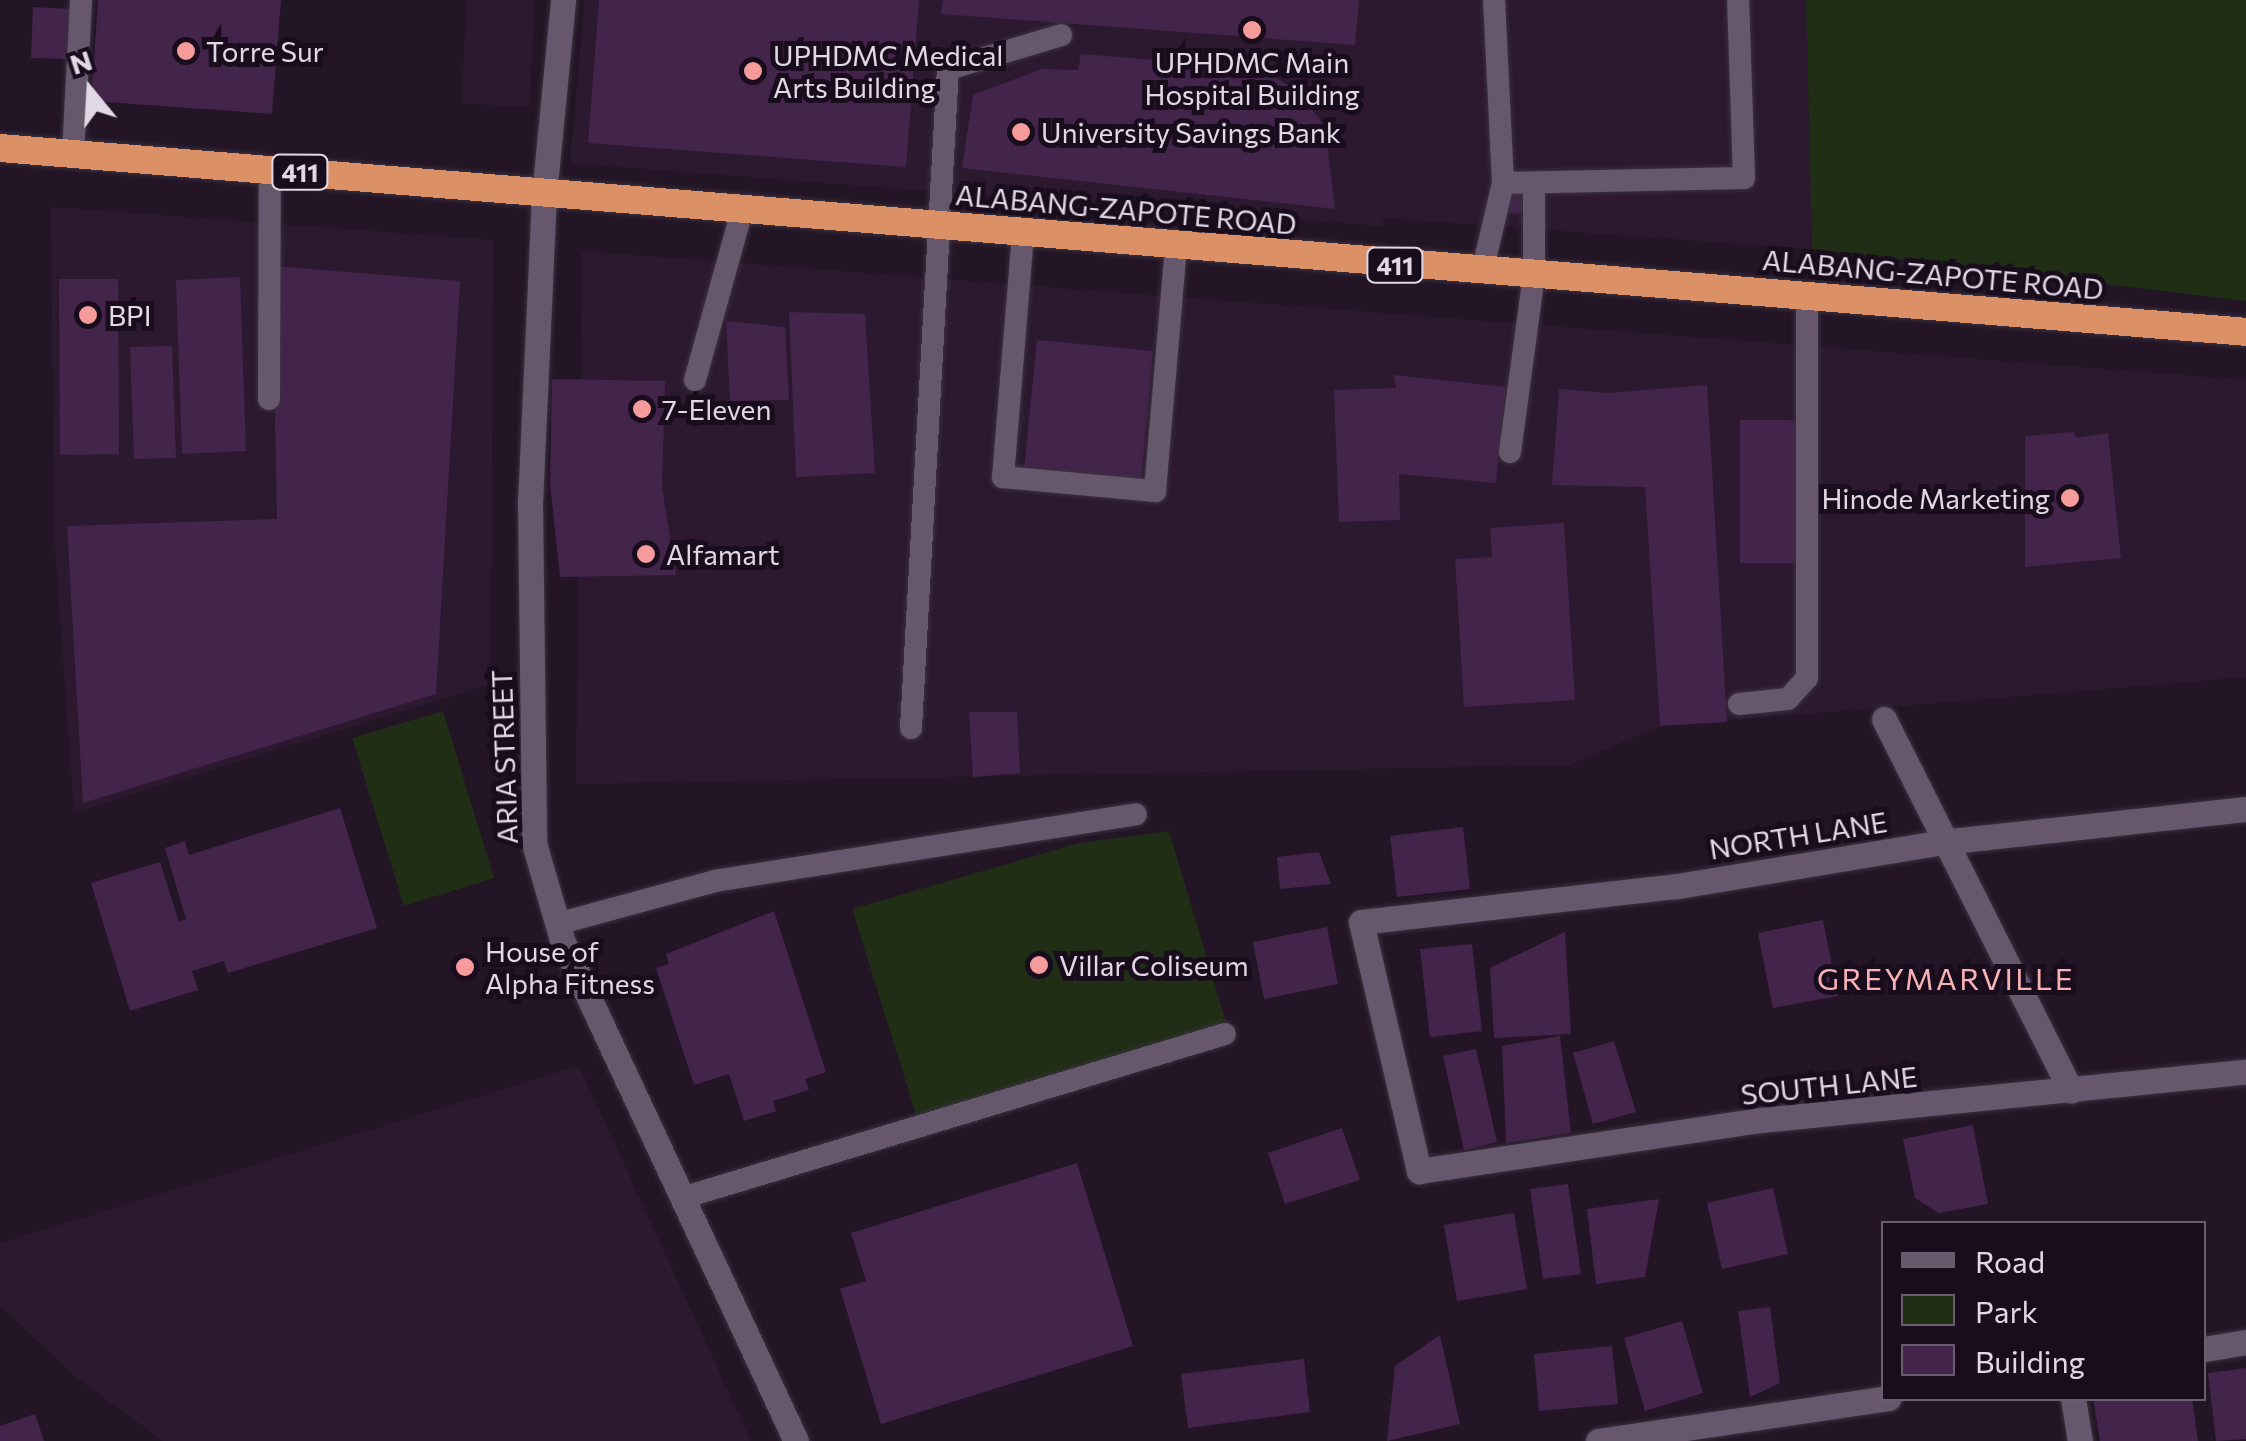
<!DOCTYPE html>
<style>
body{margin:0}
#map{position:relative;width:2246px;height:1441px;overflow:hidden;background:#231526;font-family:Commissioner,sans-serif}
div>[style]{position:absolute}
.built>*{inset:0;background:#2c1930}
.green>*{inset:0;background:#1f2e15}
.building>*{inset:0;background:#43244b}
.roads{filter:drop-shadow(0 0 2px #3b313e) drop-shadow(0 0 2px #3b313e)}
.service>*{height:22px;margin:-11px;padding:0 11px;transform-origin:11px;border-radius:11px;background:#67576c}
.minor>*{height:25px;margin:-12.5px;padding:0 12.5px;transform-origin:12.5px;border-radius:12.5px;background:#67576c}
.tertiary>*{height:25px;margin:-12.5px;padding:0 12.5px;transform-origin:12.5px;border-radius:12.5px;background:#67576c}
.trunk>*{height:28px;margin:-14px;padding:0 14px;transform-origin:14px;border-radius:14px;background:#db9066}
.dots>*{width:28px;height:28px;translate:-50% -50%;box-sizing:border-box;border:5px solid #190c1d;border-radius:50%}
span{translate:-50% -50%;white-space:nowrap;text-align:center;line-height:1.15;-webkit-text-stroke:10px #190c1d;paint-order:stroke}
.shield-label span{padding:2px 8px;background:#190c1d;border:2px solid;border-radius:8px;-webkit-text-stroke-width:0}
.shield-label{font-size:25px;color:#e2d8e5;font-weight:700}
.poi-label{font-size:28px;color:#e2d8e5}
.left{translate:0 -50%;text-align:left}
.right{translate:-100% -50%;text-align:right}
.street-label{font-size:28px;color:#e2d8e5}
.neighbourhood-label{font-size:30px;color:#f7b2b3;letter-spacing:2.5px}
.legend{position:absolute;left:1881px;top:1221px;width:325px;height:180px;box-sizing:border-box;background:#190c1d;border:2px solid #695e6d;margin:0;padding:12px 18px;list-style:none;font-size:30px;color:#e2d8e5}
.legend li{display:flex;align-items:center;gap:20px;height:50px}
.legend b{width:50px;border:2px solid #695e6d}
.north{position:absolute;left:40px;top:40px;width:100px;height:100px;-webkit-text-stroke:8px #190c1d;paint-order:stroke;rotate:342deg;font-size:28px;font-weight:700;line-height:40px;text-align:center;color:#e2d8e5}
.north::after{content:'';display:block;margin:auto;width:35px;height:45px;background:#e2d8e5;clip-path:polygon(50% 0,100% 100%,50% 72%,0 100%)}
</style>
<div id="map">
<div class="built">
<i style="clip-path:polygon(467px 0,535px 0,529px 107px,461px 103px)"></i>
<i style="clip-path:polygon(585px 0,1806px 0,1812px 249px,1383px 218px,1382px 226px,570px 163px)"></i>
<i style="clip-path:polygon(51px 207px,493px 240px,491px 684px,74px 812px,54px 534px)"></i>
<i style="clip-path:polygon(582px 251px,2246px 380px,2246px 677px,1660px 726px,1569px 765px,576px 784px)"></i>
<i style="clip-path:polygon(579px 1066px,751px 1441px,163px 1441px,76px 1377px,0 1306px,0 1243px)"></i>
</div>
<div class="green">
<i style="clip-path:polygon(1806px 0,2246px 0,2246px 301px,1812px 249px)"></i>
<i style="clip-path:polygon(443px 711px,494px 878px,404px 906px,352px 738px)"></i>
<i style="clip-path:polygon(1169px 831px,1226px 1022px,918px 1121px,852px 909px,1079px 843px)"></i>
</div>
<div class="building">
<i style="clip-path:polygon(98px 0,281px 0,272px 114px,91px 101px)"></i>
<i style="clip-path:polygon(599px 0,919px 0,906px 167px,588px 143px)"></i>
<i style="clip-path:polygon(943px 0,1359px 0,1355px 45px,941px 14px)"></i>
<i style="clip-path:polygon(33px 7px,71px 9px,69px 59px,31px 58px)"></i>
<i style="clip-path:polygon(1081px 54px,1262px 69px,1300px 93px,1325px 127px,1335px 209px,962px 168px,973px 95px,1042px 69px,1078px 70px)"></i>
<i style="clip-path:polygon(1510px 193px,1523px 194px,1522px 214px,1509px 213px)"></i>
<i style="clip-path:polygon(272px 266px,460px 281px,436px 694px,83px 803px,67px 526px,277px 519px)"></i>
<i style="clip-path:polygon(240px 277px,246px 451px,182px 454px,176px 280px)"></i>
<i style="clip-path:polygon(59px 279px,118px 279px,119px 454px,60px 455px)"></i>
<i style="clip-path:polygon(789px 312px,865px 314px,875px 473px,796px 477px)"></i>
<i style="clip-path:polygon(726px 321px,785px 327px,789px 400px,730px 401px)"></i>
<i style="clip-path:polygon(1037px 340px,1153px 351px,1141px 480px,1024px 469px)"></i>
<i style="clip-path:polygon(172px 346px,176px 458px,134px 459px,130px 347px)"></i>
<i style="clip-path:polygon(1394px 375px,1506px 387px,1496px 483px,1399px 474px,1400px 520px,1339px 522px,1334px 390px,1396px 388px)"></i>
<i style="clip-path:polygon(552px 379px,665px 381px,662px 487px,676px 575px,560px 577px,550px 484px)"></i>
<i style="clip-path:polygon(1707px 385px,1727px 722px,1660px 726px,1645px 487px,1552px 485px,1559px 389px,1609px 393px)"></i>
<i style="clip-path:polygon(1740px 420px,1797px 420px,1796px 563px,1740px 563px)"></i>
<i style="clip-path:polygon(2073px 432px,2077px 438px,2108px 433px,2121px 558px,2025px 567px,2025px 436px)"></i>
<i style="clip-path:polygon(1564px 523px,1575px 700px,1464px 707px,1455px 559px,1492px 557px,1490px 528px)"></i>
<i style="clip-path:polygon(969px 712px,1017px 712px,1020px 773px,973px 777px)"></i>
<i style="clip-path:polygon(340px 808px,377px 928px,228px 973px,224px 961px,192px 971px,198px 990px,130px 1011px,91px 883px,160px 862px,179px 922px,186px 919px,165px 848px,185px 841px,189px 855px)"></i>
<i style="clip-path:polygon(1463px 827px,1470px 889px,1397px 897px,1390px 836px)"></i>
<i style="clip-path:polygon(1319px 852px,1331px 884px,1280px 889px,1277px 857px)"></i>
<i style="clip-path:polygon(774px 911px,826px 1072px,805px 1079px,809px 1090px,773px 1101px,776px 1111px,744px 1121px,729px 1074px,694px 1085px,656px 968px,669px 964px,666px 954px)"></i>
<i style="clip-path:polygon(1823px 920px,1838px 996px,1773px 1008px,1758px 933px)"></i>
<i style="clip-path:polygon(1327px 927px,1338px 984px,1264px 999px,1253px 942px)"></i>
<i style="clip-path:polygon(1565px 932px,1571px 1034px,1494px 1038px,1490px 968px)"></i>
<i style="clip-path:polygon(1472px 944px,1482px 1031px,1430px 1037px,1420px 949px)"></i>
<i style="clip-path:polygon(1560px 1036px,1571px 1133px,1506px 1143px,1502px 1046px)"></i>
<i style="clip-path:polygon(1614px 1041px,1636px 1112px,1593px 1124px,1573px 1053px)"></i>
<i style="clip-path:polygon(1476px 1049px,1497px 1142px,1464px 1150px,1443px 1056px)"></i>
<i style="clip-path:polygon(1973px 1125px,1988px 1204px,1939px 1213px,1915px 1198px,1903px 1139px)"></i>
<i style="clip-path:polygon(1342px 1128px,1360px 1180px,1285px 1204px,1268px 1153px)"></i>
<i style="clip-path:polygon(1077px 1163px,1133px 1346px,881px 1424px,840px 1289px,866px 1281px,851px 1233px)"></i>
<i style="clip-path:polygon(1568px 1184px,1581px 1274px,1543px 1279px,1530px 1189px)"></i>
<i style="clip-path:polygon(1773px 1188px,1788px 1254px,1722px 1269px,1707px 1203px)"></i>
<i style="clip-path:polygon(1659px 1199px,1645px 1277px,1596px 1284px,1587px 1209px)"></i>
<i style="clip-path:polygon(1514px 1213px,1527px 1289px,1457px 1301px,1444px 1225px)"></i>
<i style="clip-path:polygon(1770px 1307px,1780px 1383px,1750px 1397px,1738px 1311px)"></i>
<i style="clip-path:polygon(1682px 1321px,1703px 1393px,1645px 1411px,1624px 1338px)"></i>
<i style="clip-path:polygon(1440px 1335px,1460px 1424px,1387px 1441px,1395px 1366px)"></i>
<i style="clip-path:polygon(1612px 1346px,1618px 1404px,1539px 1411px,1534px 1354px)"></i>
<i style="clip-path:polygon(1304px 1359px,1310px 1412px,1188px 1428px,1181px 1374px)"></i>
<i style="clip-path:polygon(2246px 1368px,2246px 1439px,2216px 1441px,2208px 1373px)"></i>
<i style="clip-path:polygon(2093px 1398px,2192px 1398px,2198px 1441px,2100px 1441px)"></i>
<i style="clip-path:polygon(35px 1414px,44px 1441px,0 1441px,0 1426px)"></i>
</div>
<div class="roads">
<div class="service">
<i style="left:73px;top:154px;width:154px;rotate:-87deg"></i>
<i style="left:1503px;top:183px;width:241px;rotate:-1.2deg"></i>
<i style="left:1744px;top:178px;width:178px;rotate:-91.9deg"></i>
<i style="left:1023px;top:234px;width:244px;rotate:94.7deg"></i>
<i style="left:1003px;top:477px;width:153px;rotate:5.3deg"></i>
<i style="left:1155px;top:491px;width:245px;rotate:-85.1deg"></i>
<i style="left:1482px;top:272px;width:91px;rotate:-76.7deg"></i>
<i style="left:1503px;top:183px;width:183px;rotate:-92.8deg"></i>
<i style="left:695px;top:380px;width:176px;rotate:-74.5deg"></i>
<i style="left:269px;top:399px;width:230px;rotate:-89.8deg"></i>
<i style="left:1510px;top:452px;width:179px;rotate:-82.3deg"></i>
<i style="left:1534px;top:275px;width:90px;rotate:-90deg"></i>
<i style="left:1739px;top:704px;width:49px;rotate:-5.8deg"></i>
<i style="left:1788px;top:699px;width:28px;rotate:-48deg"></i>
<i style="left:1807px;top:678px;width:382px;rotate:-90deg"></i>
<i style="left:911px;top:728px;width:660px;rotate:-86.79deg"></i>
<i style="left:948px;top:69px;width:118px;rotate:-16.7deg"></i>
<i style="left:557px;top:924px;width:164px;rotate:-15.2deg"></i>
<i style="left:715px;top:881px;width:426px;rotate:-9deg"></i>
<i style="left:682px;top:1198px;width:567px;rotate:-16.81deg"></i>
</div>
<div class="minor">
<i style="left:544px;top:195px;width:196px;rotate:-84.4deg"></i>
<i style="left:1884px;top:719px;width:416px;rotate:63.3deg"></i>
<i style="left:2246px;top:809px;width:305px;rotate:173.8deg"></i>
<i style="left:1943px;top:842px;width:271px;rotate:170.6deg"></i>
<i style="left:1676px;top:886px;width:317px;rotate:173.5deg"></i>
<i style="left:1361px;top:922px;width:256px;rotate:76.9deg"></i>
<i style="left:1419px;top:1171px;width:346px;rotate:-8.5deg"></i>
<i style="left:1761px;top:1120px;width:487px;rotate:-5.7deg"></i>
<i style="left:2204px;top:1349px;width:43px;rotate:-9.5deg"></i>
<i style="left:2073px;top:1398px;width:44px;rotate:80.8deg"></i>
<i style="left:1598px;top:1441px;width:294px;rotate:-8.4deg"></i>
</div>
<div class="tertiary">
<i style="left:544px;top:195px;width:306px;rotate:92.6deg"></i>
<i style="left:530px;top:501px;width:342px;rotate:89.3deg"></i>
<i style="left:534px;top:843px;width:101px;rotate:73.9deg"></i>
<i style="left:562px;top:940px;width:553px;rotate:64.96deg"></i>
</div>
<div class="trunk">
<i style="left:0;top:148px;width:2254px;rotate:4.68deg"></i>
</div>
</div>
<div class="dots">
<i style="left:1252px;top:30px;background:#f59b9c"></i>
<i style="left:186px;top:51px;background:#f59b9c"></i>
<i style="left:753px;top:71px;background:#f59b9c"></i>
<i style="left:1021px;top:132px;background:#f59b9c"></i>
<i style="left:88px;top:315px;background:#f59b9c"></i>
<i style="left:642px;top:409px;background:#f59b9c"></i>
<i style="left:2070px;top:498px;background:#f59b9c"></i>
<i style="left:646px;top:554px;background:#f59b9c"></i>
<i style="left:1039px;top:965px;background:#f59b9c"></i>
<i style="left:465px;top:967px;background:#f59b9c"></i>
</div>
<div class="shield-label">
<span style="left:300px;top:172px">411</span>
<span style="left:1395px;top:265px">411</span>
</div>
<div class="poi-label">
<span class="left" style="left:206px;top:51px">Torre Sur</span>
<span class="left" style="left:773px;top:71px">UPHDMC Medical<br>Arts Building</span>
<span style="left:1252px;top:78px">UPHDMC Main<br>Hospital Building</span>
<span class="left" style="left:1041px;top:132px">University Savings Bank</span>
<span class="left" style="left:108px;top:315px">BPI</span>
<span class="left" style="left:662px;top:409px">7-Eleven</span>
<span class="right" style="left:2050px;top:498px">Hinode Marketing</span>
<span class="left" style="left:666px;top:554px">Alfamart</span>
<span class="left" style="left:485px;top:967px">House of<br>Alpha Fitness</span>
<span class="left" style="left:1059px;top:965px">Villar Coliseum</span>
</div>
<div class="street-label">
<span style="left:1126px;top:209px;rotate:5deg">ALABANG-ZAPOTE ROAD</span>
<span style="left:1933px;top:274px;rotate:5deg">ALABANG-ZAPOTE ROAD</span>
<span style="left:504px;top:757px;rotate:-92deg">ARIA STREET</span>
<span style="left:1798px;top:835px;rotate:-9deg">NORTH LANE</span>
<span style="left:1829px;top:1085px;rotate:-6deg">SOUTH LANE</span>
</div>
<div class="neighbourhood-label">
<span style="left:1946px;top:978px">GREYMARVILLE</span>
</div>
<ul class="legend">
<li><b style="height:12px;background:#67576c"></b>Road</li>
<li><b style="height:28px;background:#1f2e15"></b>Park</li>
<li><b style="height:28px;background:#43244b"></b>Building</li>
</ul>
<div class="north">N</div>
</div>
